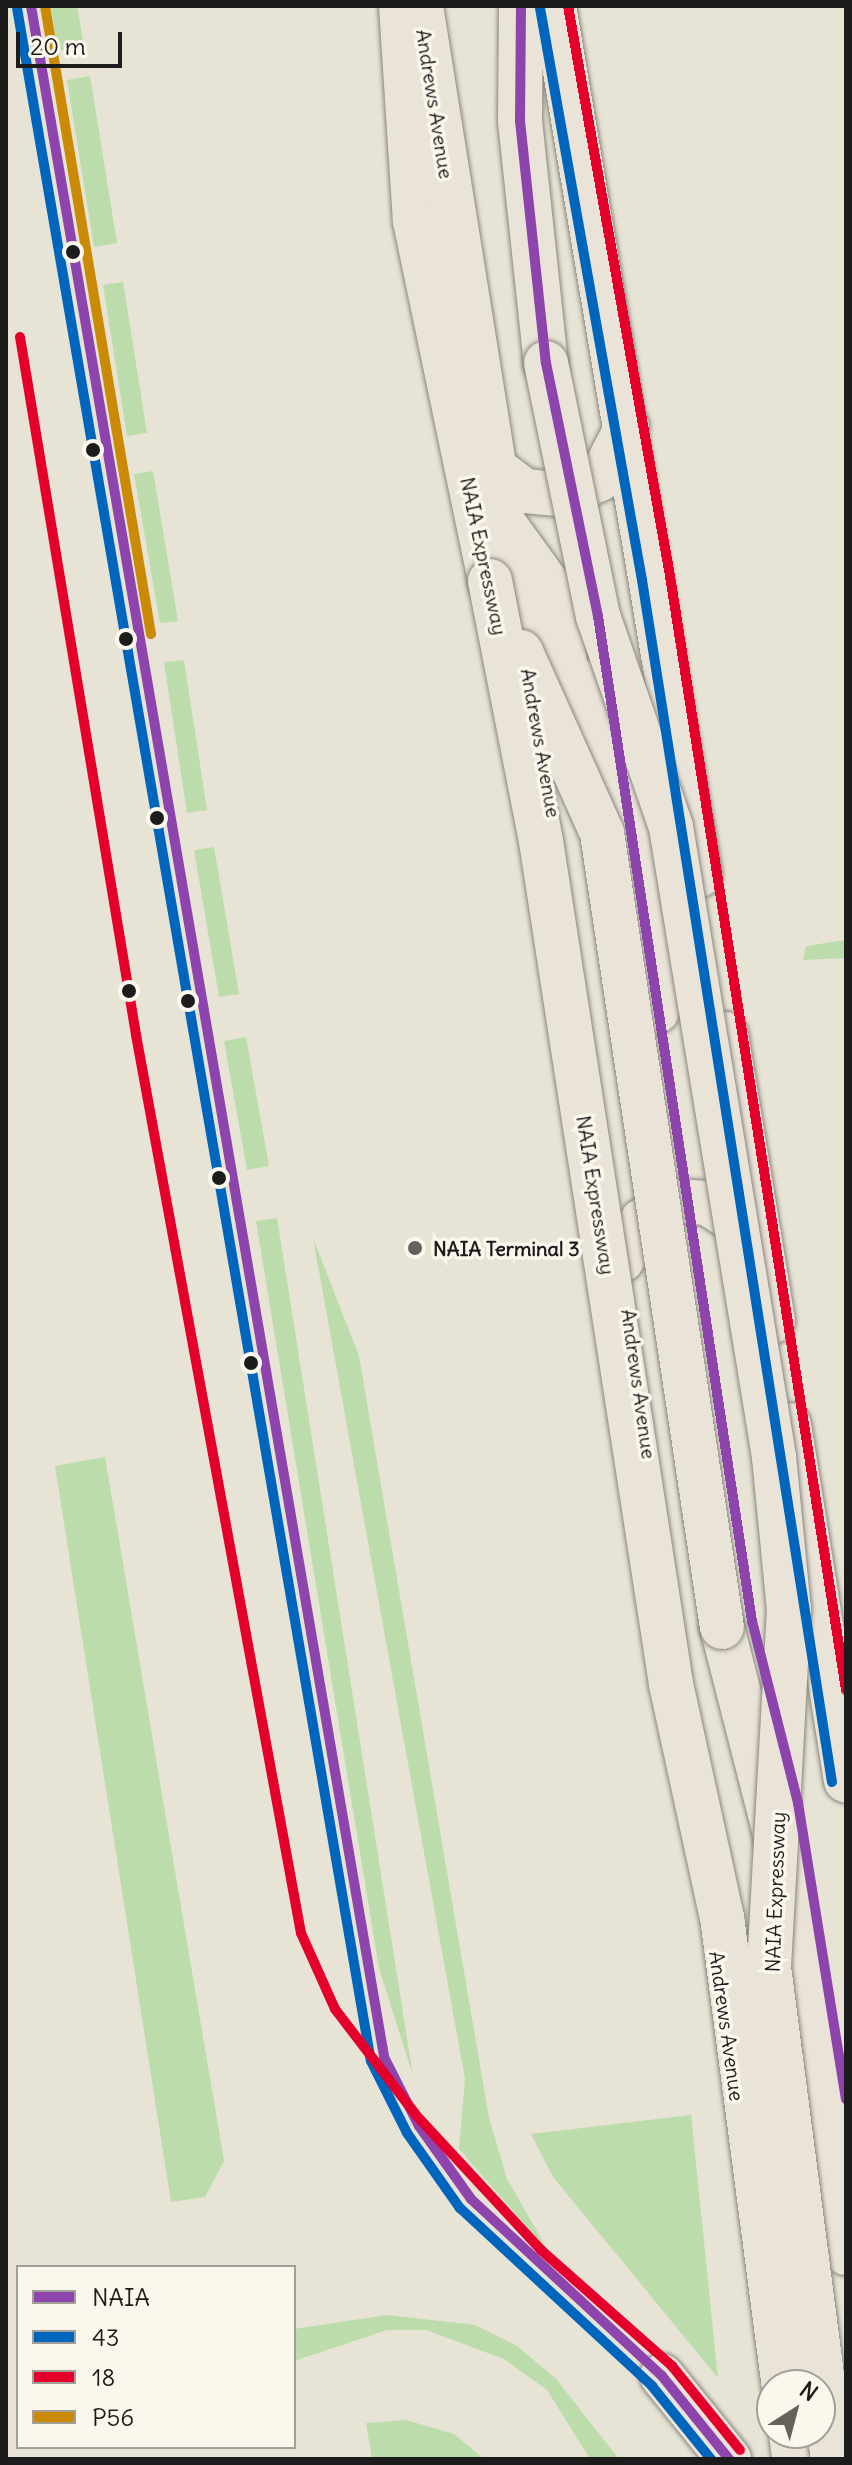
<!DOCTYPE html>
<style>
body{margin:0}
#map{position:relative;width:852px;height:2465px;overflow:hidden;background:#e7e4d5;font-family:Delius,sans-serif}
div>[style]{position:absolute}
.green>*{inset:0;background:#bcdcac}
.roads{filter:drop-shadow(0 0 2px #88867f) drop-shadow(0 0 2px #88867f)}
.major>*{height:44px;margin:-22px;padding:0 22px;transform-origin:22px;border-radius:22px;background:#eae3d8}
.highway>*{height:44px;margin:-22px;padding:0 22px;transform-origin:22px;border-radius:22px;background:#eae3d8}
.bridges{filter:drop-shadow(0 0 2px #88867f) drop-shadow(0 0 2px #88867f)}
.highway-bridge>*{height:44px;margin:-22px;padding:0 22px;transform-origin:22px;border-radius:22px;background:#eae3d8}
.bus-1>*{height:10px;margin:-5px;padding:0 5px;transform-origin:5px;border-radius:5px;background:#8e44ad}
.bus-2>*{height:10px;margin:-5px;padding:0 5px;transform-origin:5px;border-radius:5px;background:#0065bd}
.bus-3>*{height:10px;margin:-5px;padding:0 5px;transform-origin:5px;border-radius:5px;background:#e4002b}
.bus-4>*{height:10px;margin:-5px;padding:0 5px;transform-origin:5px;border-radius:5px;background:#cb8a06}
.dots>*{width:22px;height:22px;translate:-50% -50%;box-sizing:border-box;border:4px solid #fbf7ec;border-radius:50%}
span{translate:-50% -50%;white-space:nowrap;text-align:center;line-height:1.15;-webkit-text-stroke:7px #fbf7ec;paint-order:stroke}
.street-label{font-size:20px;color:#1c1c1c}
.poi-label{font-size:20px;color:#1c1c1c;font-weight:700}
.left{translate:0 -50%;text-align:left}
.frame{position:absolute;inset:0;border:8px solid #1c1c1c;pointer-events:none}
.legend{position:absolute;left:16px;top:2265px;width:280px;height:184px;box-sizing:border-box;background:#fbf7ec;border:2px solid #a29f99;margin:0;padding:10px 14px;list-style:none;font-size:24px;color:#1c1c1c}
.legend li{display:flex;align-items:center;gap:16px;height:40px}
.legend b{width:40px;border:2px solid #a29f99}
.north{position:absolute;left:756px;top:2369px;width:80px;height:80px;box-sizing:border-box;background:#fbf7ec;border:2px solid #a29f99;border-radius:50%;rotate:36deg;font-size:22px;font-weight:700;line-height:32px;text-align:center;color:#1c1c1c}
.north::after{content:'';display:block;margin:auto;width:28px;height:36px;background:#63625d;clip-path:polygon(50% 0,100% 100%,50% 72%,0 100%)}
.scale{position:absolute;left:16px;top:32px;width:106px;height:36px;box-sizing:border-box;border:4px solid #1c1c1c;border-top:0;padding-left:10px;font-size:24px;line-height:28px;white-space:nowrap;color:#1c1c1c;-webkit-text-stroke:6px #fbf7ec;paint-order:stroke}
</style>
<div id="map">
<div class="green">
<i style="clip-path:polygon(51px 6px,77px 6px,84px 46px,57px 51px)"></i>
<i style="clip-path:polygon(90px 76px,117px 243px,94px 247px,67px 80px)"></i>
<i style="clip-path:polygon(123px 282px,147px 433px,127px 436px,103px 285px)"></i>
<i style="clip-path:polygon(153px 471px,178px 621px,160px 623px,134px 474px)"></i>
<i style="clip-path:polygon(184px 660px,207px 810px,187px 813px,164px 662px)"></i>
<i style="clip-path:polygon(214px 847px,239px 994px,219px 997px,194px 850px)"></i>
<i style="clip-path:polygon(846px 940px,846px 958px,803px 960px,806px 946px)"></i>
<i style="clip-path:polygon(246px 1037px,269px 1166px,247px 1170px,224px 1041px)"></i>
<i style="clip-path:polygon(277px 1218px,413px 2076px,379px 1968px,256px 1221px)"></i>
<i style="clip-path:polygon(313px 1238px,359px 1356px,489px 2118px,507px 2179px,549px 2252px,459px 2149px,465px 2079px)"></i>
<i style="clip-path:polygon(105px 1457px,224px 2161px,205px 2197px,171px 2202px,55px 1466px)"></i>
<i style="clip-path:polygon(691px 2115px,718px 2378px,553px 2177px,531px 2134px)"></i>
<i style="clip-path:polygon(387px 2315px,475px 2325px,517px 2346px,556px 2379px,619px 2459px,590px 2459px,547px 2390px,504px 2359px,426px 2330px,387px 2330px,294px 2361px,294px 2329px)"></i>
<i style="clip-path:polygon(406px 2420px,454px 2434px,484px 2459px,372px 2459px,366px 2423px)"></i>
</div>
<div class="roads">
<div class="major">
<i style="left:421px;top:6px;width:630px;rotate:80.96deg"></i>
<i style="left:554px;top:6px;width:881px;rotate:80.46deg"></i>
<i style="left:493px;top:467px;width:40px;rotate:37deg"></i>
<i style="left:525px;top:491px;width:40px;rotate:5.7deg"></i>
<i style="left:565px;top:495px;width:38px;rotate:-25deg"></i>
<i style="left:600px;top:479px;width:59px;rotate:-62.6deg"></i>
<i style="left:507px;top:528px;width:82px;rotate:54deg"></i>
<i style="left:555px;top:594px;width:181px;rotate:81.4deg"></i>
<i style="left:726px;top:1034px;width:291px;rotate:80.7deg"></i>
<i style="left:622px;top:1260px;width:44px;rotate:-62.9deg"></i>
<i style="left:642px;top:1221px;width:41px;rotate:-29.1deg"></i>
<i style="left:678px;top:1201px;width:29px;rotate:4deg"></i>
<i style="left:707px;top:1203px;width:62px;rotate:32.4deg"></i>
<i style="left:789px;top:1425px;width:360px;rotate:80.9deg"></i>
<i style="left:662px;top:2376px;width:107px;rotate:51.1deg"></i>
</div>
<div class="highway">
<i style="left:401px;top:6px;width:215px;rotate:86.3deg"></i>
<i style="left:415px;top:221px;width:368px;rotate:78.2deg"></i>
<i style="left:521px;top:6px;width:115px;rotate:90.5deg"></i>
<i style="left:520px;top:121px;width:243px;rotate:83.9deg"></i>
<i style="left:606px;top:673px;width:342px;rotate:81.4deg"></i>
<i style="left:722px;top:1627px;width:249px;rotate:75.6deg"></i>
<i style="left:784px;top:1868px;width:390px;rotate:80.9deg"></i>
<i style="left:791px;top:2433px;width:26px;rotate:83deg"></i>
</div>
</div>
<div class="bridges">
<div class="highway-bridge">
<i style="left:546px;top:363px;width:258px;rotate:78.4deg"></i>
<i style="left:598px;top:616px;width:223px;rotate:70.9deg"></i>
<i style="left:671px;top:827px;width:638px;rotate:80.71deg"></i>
<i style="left:774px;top:1457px;width:153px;rotate:84.4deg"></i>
<i style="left:789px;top:1609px;width:359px;rotate:93.2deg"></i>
<i style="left:769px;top:1967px;width:496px;rotate:82.6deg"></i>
<i style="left:490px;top:581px;width:265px;rotate:78.9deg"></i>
<i style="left:541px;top:841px;width:853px;rotate:81.23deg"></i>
<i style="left:671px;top:1684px;width:239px;rotate:77.7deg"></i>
<i style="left:722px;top:1917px;width:472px;rotate:82.5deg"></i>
<i style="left:521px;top:652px;width:198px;rotate:65.9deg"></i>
<i style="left:602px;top:833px;width:803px;rotate:81.41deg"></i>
</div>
</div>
<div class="bus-1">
<i style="left:31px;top:6px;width:2081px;rotate:80.23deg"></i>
<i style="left:384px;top:2057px;width:77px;rotate:63.1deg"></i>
<i style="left:419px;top:2126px;width:90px;rotate:54.5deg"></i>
<i style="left:471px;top:2199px;width:260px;rotate:42.8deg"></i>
<i style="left:662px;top:2376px;width:107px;rotate:51.1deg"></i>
<i style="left:521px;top:6px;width:115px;rotate:90.5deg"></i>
<i style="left:520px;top:121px;width:243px;rotate:83.9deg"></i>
<i style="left:546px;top:363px;width:258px;rotate:78.4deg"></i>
<i style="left:598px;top:616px;width:1017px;rotate:81.29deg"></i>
<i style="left:752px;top:1621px;width:188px;rotate:75.8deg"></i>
<i style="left:798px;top:1803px;width:300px;rotate:80.8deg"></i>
</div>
<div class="bus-2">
<i style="left:17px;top:8px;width:2083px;rotate:80.22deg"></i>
<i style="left:371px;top:2061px;width:80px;rotate:63.4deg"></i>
<i style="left:407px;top:2133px;width:92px;rotate:54.8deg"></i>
<i style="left:460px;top:2208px;width:262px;rotate:42.8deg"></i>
<i style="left:652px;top:2386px;width:94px;rotate:51.1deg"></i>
<i style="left:540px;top:8px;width:581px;rotate:79.89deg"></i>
<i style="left:642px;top:580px;width:1217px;rotate:81.02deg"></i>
</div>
<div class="bus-3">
<i style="left:568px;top:6px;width:579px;rotate:79.85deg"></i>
<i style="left:670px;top:576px;width:1128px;rotate:81.02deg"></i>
<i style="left:20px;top:337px;width:708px;rotate:80.56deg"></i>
<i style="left:136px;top:1035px;width:913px;rotate:79.59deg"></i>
<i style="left:301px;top:1933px;width:83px;rotate:65.9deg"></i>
<i style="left:335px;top:2009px;width:133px;rotate:52.6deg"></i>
<i style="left:416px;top:2115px;width:184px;rotate:47.2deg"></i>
<i style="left:541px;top:2250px;width:175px;rotate:41.5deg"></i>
<i style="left:672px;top:2366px;width:108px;rotate:51deg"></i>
</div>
<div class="bus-4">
<i style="left:45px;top:6px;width:637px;rotate:80.42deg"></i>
</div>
<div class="dots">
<i style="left:73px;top:252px;background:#1c1c1c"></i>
<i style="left:93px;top:450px;background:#1c1c1c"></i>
<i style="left:126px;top:639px;background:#1c1c1c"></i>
<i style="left:157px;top:818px;background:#1c1c1c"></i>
<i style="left:129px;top:991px;background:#1c1c1c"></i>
<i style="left:188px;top:1001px;background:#1c1c1c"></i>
<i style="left:219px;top:1178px;background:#1c1c1c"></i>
<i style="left:415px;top:1248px;background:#63625d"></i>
<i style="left:251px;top:1363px;background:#1c1c1c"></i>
</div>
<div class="street-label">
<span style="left:435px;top:104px;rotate:81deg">Andrews Avenue</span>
<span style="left:484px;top:556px;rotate:78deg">NAIA Expressway</span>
<span style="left:541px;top:743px;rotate:80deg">Andrews Avenue</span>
<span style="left:596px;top:1195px;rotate:81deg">NAIA Expressway</span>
<span style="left:639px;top:1384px;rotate:82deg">Andrews Avenue</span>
<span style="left:775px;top:1892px;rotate:-88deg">NAIA Expressway</span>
<span style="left:727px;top:2026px;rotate:82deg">Andrews Avenue</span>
</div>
<div class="poi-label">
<span class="left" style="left:433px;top:1248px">NAIA Terminal 3</span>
</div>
<div class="frame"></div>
<ul class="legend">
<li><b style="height:10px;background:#8e44ad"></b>NAIA</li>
<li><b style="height:10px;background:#0065bd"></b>43</li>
<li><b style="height:10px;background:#e4002b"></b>18</li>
<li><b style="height:10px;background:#cb8a06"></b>P56</li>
</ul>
<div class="north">N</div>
<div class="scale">20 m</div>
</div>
